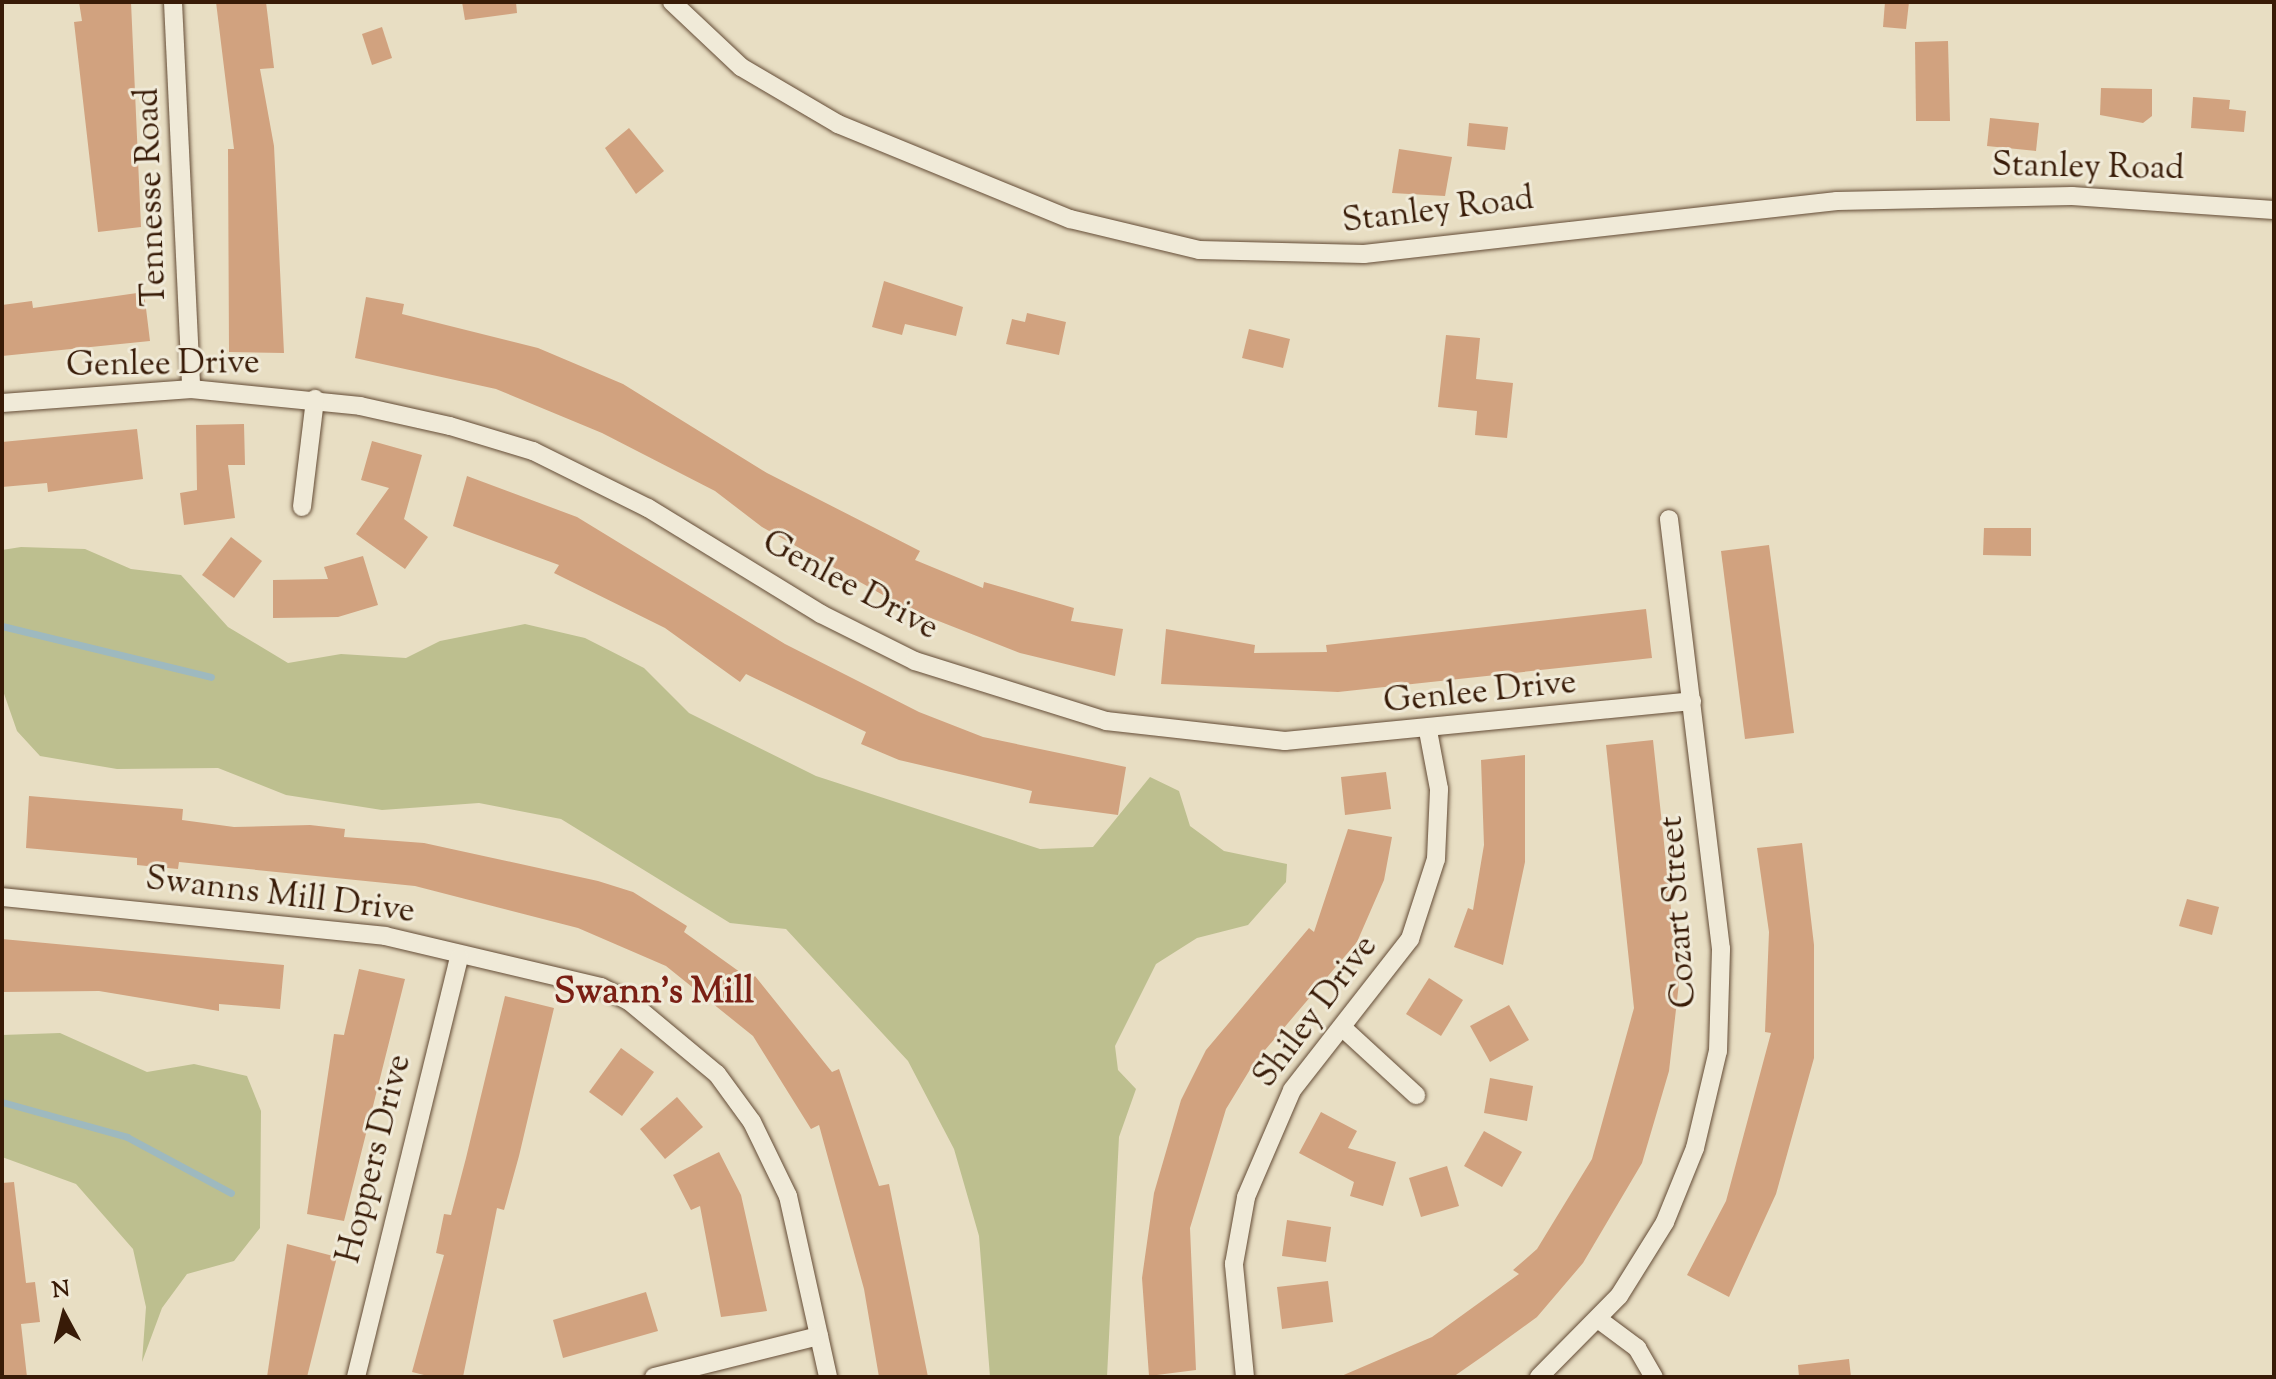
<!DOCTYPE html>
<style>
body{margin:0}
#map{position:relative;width:2276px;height:1379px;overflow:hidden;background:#e8dec3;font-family:"Sorts Mill Goudy",serif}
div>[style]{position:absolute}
.green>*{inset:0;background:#bdbf8f}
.stream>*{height:7px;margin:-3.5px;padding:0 3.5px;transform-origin:3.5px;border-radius:3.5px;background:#9eb9bf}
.building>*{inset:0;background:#d1a27f}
.roads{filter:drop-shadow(0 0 2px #644c36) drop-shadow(0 0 2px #644c36)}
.minor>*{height:18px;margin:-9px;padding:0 9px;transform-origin:9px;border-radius:9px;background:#f0ead8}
span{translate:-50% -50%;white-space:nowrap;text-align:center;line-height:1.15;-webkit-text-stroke:6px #f0ead8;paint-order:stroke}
.street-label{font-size:34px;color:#381b07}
.neighbourhood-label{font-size:36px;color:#7a1f14;font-weight:700}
.frame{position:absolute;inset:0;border:4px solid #381b07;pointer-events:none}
.north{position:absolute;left:24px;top:1275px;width:80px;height:80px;-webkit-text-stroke:6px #f0ead8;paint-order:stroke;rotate:353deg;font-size:22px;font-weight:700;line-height:32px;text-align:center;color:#381b07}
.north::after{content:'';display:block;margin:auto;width:28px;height:36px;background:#381b07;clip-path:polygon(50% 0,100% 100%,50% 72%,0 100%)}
</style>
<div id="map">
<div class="green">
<i style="clip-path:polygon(21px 547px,85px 549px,131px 569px,181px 575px,228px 627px,288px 663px,341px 654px,406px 658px,440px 641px,525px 624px,585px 638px,644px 668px,689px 713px,816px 776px,1040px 849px,1093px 847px,1150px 777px,1179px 791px,1190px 826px,1224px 851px,1287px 864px,1286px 882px,1248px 925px,1197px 938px,1156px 964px,1115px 1046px,1118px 1070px,1136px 1089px,1119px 1137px,1107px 1377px,990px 1377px,979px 1236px,954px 1149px,908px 1061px,786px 929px,730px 923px,561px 819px,479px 803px,382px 810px,286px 795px,218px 768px,117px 769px,40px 756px,17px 731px,2px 688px,2px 550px)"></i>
<i style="clip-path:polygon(60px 1033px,147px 1072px,194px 1064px,247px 1076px,261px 1111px,260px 1228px,234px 1261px,187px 1274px,162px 1308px,142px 1362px,146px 1307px,133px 1249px,76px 1184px,2px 1157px,2px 1035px)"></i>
</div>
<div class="stream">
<i style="left:2px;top:626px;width:215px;rotate:13.7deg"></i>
<i style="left:2px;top:1102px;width:130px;rotate:15.6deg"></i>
<i style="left:127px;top:1137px;width:118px;rotate:28.3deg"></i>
</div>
<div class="building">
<i style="clip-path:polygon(79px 2px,131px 2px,141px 227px,98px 232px,74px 22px,82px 21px)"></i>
<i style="clip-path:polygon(216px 2px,266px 2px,274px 68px,260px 69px,274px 146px,284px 353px,229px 352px,228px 149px,234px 149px)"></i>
<i style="clip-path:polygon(462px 2px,516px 2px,517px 13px,465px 20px)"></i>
<i style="clip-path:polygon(1885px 2px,1909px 2px,1906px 29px,1883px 27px)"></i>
<i style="clip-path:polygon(382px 27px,392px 58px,372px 65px,362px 34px)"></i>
<i style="clip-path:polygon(1948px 41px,1950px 121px,1916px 121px,1915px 42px)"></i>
<i style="clip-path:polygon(2101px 88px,2152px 89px,2152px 116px,2143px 123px,2100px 115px)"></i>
<i style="clip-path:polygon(2193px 97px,2230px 100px,2229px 109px,2246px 111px,2244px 132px,2191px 128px)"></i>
<i style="clip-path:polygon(1990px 118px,2039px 123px,2036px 151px,1987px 146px)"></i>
<i style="clip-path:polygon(1469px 123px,1508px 127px,1505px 150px,1467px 146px)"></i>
<i style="clip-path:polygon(629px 128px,664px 171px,636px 194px,605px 148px)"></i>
<i style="clip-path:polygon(1399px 149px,1452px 157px,1445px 196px,1392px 193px)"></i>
<i style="clip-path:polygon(884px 281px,963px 307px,956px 336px,905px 324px,902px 335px,872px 327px)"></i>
<i style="clip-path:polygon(144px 292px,150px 341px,2px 356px,2px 305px,32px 301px,33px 308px)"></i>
<i style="clip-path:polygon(366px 297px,404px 304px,402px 314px,538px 348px,623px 384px,767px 473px,920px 551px,915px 560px,983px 588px,984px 582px,1074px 608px,1071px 621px,1123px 629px,1115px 676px,1020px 653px,908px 609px,762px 527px,715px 491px,602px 433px,496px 389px,355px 358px)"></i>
<i style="clip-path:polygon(1027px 313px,1066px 322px,1059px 355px,1006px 344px,1012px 319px,1025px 322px)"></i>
<i style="clip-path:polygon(1249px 329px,1290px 339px,1283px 368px,1242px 358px)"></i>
<i style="clip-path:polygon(1446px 335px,1480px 338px,1476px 379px,1513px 383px,1507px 438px,1475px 435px,1477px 411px,1438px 407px)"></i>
<i style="clip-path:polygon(244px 424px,245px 465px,228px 465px,235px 518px,184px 525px,180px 493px,197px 490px,196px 425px)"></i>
<i style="clip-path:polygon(137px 429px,143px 479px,48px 492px,47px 483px,2px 487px,2px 442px)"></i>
<i style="clip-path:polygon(372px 441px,422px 455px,404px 519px,428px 537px,405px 569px,356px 534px,389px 488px,361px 480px)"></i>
<i style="clip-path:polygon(467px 476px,577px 517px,785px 644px,919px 712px,983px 737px,1126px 767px,1118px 815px,1029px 803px,1032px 791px,899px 760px,861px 744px,866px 732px,746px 674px,740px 682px,665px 628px,554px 573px,559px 565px,453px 526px)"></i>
<i style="clip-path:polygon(1984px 528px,2031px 528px,2031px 556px,1983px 555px)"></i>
<i style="clip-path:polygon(231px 537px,262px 561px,234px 598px,202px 575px)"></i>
<i style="clip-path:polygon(1769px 545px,1794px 733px,1745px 739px,1721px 551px)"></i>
<i style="clip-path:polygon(363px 556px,378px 605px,338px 617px,273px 618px,273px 580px,328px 579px,324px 567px)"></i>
<i style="clip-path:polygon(1646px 609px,1652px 658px,1338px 692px,1161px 684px,1166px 629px,1255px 645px,1254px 653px,1327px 652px,1326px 645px)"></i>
<i style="clip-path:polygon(1653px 740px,1679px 983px,1669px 1071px,1642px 1163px,1583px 1263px,1537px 1317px,1486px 1354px,1453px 1377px,1339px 1377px,1432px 1337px,1519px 1274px,1513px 1270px,1537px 1249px,1592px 1159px,1634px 1008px,1606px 745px)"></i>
<i style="clip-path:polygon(1525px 755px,1525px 862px,1503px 965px,1454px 947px,1468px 908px,1473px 910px,1484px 845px,1481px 760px)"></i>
<i style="clip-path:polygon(1386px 772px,1391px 809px,1345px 815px,1341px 777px)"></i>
<i style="clip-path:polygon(29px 796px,183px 809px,182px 820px,234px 827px,310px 825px,345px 829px,344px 837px,424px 843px,598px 881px,633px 892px,687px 926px,684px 932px,751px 980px,755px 976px,832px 1072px,839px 1069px,879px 1186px,889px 1184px,928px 1377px,879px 1377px,864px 1289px,819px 1125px,811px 1129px,753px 1036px,666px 966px,578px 928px,415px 886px,179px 862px,178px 869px,137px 865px,137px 858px,26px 848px)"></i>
<i style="clip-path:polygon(1348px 829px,1392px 837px,1384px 880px,1357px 942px,1254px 1063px,1226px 1109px,1190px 1228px,1196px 1370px,1149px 1376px,1142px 1278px,1154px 1193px,1181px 1100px,1206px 1050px,1309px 928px,1314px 932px)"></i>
<i style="clip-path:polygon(1802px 843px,1814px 945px,1814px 1058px,1776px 1194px,1729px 1297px,1687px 1275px,1726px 1201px,1771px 1033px,1765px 1032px,1769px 932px,1757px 848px)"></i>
<i style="clip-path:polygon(2187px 899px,2219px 907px,2212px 935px,2179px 926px)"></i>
<i style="clip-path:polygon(2px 939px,284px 965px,280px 1009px,219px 1004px,219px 1011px,99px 991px,2px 992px)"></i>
<i style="clip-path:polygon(359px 969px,405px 979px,344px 1221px,307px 1214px,334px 1034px,344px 1035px)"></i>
<i style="clip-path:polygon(1429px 978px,1463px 1000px,1441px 1036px,1406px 1014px)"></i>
<i style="clip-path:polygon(505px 996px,554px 1008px,519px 1156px,504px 1210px,497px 1208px,463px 1377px,432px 1377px,412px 1372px,444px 1255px,436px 1253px,444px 1214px,451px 1215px,466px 1158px)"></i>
<i style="clip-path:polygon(1509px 1005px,1529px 1040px,1490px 1062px,1470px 1026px)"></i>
<i style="clip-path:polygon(621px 1048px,654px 1072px,622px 1116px,589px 1092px)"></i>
<i style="clip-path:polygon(1490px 1078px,1533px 1086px,1527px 1121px,1484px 1113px)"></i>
<i style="clip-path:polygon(677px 1097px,703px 1127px,665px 1159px,640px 1129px)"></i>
<i style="clip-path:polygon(1321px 1112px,1357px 1131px,1348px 1148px,1396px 1162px,1383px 1206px,1350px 1196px,1354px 1182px,1299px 1153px)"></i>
<i style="clip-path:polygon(1484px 1131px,1522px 1152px,1502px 1187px,1464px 1166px)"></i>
<i style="clip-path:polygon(719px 1152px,741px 1195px,767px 1311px,721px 1317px,700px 1206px,691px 1210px,673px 1175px)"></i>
<i style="clip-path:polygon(1447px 1166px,1459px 1206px,1421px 1217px,1409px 1178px)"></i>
<i style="clip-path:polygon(14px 1182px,26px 1283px,35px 1282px,40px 1322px,21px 1324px,27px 1377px,2px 1377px,2px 1183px)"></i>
<i style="clip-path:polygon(1287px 1220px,1331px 1227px,1326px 1262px,1282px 1256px)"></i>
<i style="clip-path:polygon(287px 1244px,337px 1257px,307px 1377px,267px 1377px)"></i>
<i style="clip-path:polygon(1328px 1281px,1333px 1322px,1282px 1329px,1277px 1287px)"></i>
<i style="clip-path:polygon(646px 1292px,658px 1331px,563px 1358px,553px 1320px)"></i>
<i style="clip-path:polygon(1849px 1359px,1851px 1377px,1799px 1377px,1798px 1365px)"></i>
</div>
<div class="roads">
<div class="minor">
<i style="left:173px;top:2px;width:387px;rotate:87.3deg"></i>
<i style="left:672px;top:2px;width:95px;rotate:43.3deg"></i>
<i style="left:741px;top:67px;width:113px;rotate:30.4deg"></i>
<i style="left:838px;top:124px;width:251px;rotate:22.3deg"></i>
<i style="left:1070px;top:219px;width:133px;rotate:13.5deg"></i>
<i style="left:1199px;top:250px;width:165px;rotate:1.4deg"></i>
<i style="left:1364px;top:254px;width:476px;rotate:-6.4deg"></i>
<i style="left:1837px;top:201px;width:235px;rotate:-1.2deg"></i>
<i style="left:2072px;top:196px;width:202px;rotate:4deg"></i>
<i style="left:2px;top:403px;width:190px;rotate:-4.2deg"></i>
<i style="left:191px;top:389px;width:170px;rotate:5.7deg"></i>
<i style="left:360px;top:406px;width:92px;rotate:12.5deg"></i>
<i style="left:450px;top:426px;width:87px;rotate:16.8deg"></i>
<i style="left:533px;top:451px;width:128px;rotate:26.4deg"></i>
<i style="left:648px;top:508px;width:203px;rotate:31.5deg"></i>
<i style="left:821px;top:614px;width:105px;rotate:26.6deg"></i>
<i style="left:915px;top:661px;width:200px;rotate:17.4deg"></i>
<i style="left:1106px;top:721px;width:180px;rotate:6.4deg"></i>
<i style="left:1285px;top:741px;width:409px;rotate:-5.6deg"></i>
<i style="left:302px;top:507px;width:109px;rotate:-83.1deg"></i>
<i style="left:2px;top:897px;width:385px;rotate:5.8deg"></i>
<i style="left:385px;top:936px;width:222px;rotate:13.3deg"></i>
<i style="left:601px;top:987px;width:31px;rotate:27deg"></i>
<i style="left:629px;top:1001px;width:114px;rotate:39.7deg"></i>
<i style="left:717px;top:1074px;width:59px;rotate:53.9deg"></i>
<i style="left:752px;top:1122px;width:82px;rotate:64.1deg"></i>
<i style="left:788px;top:1196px;width:185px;rotate:77.5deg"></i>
<i style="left:1344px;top:1029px;width:98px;rotate:42.5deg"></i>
<i style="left:1598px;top:1319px;width:49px;rotate:36.6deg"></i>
<i style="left:1637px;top:1348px;width:34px;rotate:60deg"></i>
<i style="left:356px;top:1377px;width:432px;rotate:-76.2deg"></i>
<i style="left:654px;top:1377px;width:170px;rotate:-14deg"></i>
<i style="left:1245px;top:1377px;width:114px;rotate:-95.6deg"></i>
<i style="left:1234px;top:1264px;width:68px;rotate:-79.8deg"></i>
<i style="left:1246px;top:1197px;width:116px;rotate:-66.7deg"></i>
<i style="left:1292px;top:1090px;width:192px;rotate:-52deg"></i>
<i style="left:1410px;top:939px;width:84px;rotate:-72deg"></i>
<i style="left:1436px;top:859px;width:70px;rotate:-87.5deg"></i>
<i style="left:1439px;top:789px;width:59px;rotate:-100.7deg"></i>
<i style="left:1539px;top:1377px;width:114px;rotate:-45.4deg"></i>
<i style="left:1619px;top:1296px;width:87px;rotate:-58.1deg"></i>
<i style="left:1665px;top:1222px;width:80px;rotate:-67.9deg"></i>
<i style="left:1695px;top:1148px;width:100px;rotate:-76.7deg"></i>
<i style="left:1718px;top:1051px;width:102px;rotate:-88.3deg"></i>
<i style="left:1721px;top:949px;width:433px;rotate:-96.9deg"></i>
</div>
</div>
<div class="street-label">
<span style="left:2088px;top:168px;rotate:1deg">Stanley Road</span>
<span style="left:152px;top:197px;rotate:-92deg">Tennesse Road</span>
<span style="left:1438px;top:211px;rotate:-7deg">Stanley Road</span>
<span style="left:163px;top:365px;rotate:-1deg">Genlee Drive</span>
<span style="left:850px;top:586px;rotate:28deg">Genlee Drive</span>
<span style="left:1480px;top:693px;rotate:-6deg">Genlee Drive</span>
<span style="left:280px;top:896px;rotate:7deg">Swanns Mill Drive</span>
<span style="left:1679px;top:912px;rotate:-94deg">Cozart Street</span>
<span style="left:1316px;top:1012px;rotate:-53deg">Shiley Drive</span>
<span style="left:375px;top:1159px;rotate:-76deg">Hoppers Drive</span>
</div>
<div class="neighbourhood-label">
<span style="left:654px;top:994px">Swann's Mill</span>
</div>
<div class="frame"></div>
<div class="north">N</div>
</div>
